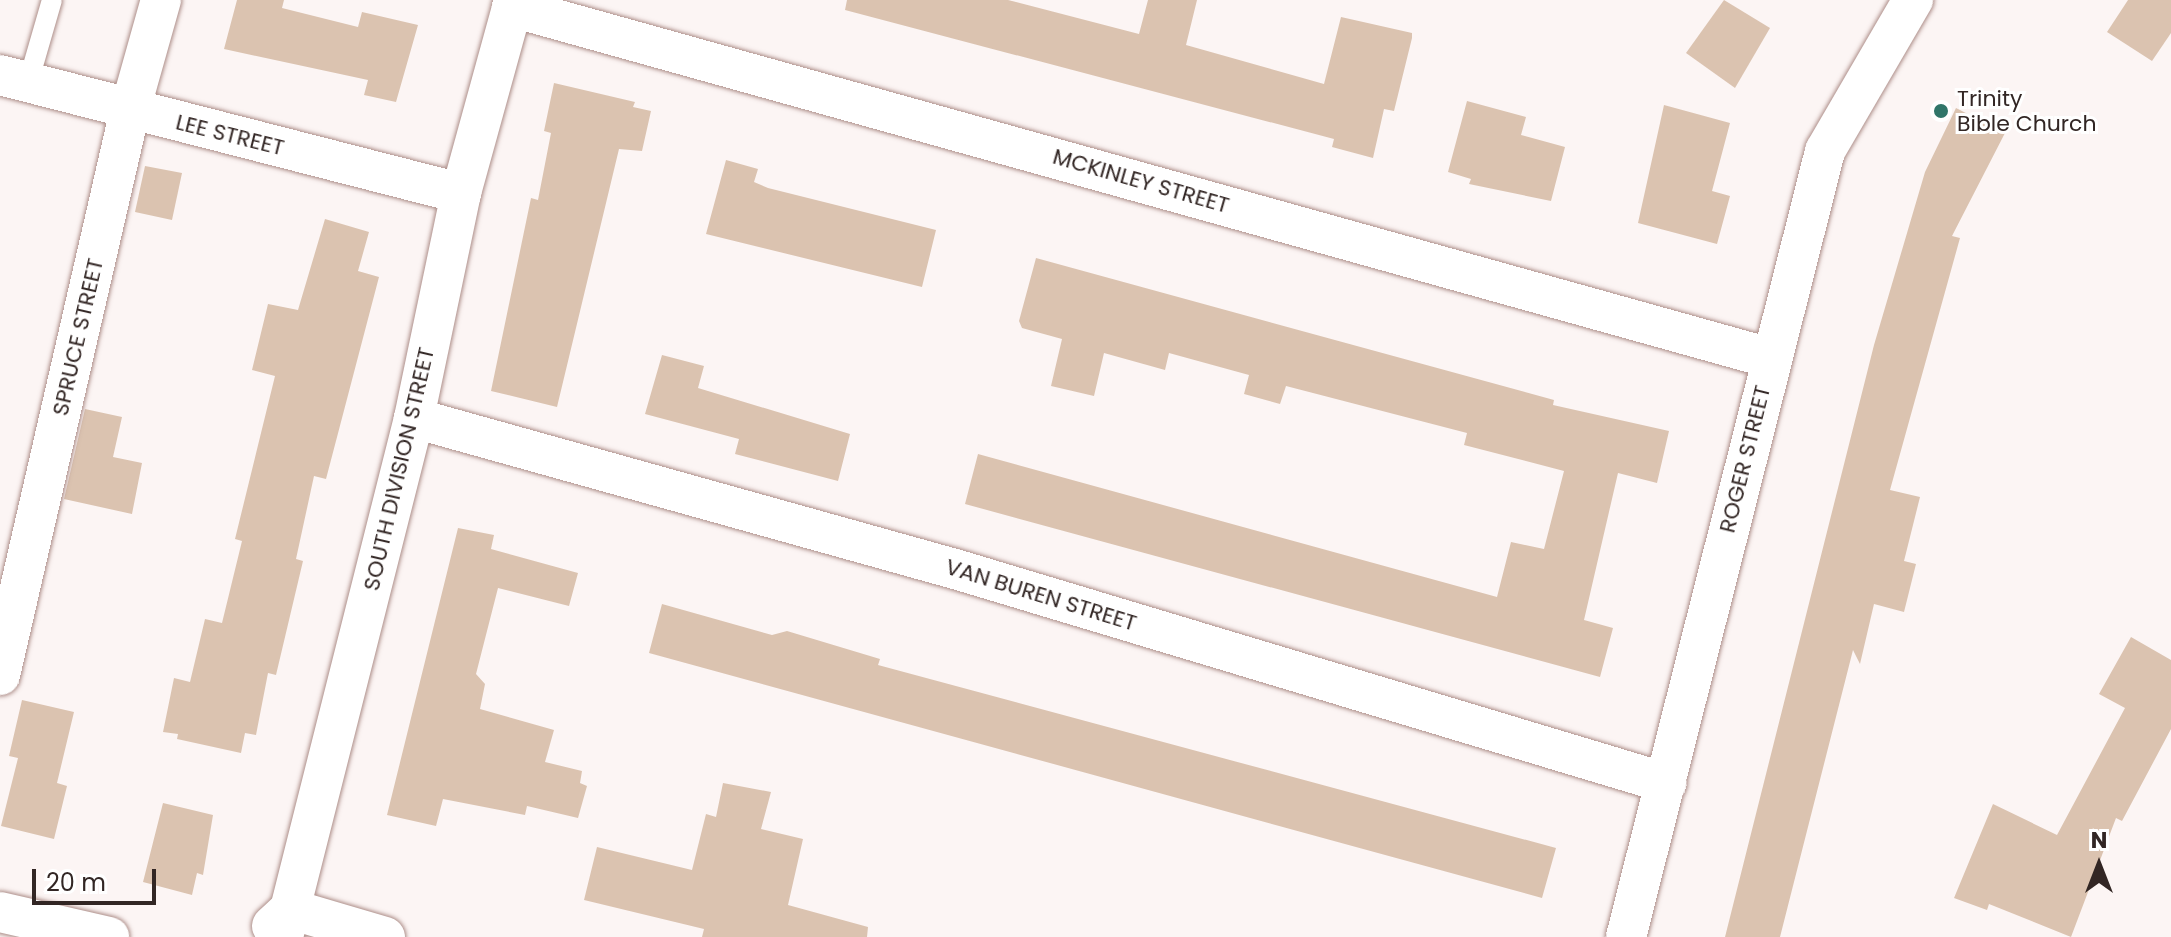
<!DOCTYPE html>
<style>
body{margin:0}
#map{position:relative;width:2171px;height:937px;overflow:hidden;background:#fcf5f4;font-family:Poppins,sans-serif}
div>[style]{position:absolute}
.building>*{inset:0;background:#dbc3b0}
.roads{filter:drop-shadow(0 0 2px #ad8e89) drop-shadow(0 0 2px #ad8e89)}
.service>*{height:20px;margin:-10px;padding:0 10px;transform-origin:10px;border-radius:10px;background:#fff}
.minor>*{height:40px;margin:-20px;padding:0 20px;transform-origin:20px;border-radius:20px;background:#fff}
.dots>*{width:22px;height:22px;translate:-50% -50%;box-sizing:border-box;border:4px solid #fff;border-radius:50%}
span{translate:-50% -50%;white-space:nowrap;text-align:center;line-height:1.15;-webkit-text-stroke:6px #fff;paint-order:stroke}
.poi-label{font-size:22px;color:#322624}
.left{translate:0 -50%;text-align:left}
.street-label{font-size:22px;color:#322624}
.north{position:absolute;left:2059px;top:825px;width:80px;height:80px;-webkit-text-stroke:6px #fff;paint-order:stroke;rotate:0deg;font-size:22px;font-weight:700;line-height:32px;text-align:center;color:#322624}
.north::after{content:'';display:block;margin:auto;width:28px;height:36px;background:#322624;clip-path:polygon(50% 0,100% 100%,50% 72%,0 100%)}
.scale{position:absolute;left:32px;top:869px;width:124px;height:36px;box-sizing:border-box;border:4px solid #322624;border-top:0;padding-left:10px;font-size:24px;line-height:28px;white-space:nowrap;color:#322624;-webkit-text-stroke:6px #fff;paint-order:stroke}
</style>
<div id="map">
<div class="building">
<i style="clip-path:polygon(237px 0,284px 0,282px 8px,358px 27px,362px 12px,418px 25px,396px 102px,364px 95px,368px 80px,224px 49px)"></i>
<i style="clip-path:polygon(847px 0,1008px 0,1139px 34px,1148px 0,1197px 0,1186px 45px,1324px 84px,1341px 17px,1412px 33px,1412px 38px,1394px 111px,1384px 109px,1373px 158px,1332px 147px,1334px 139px,845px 10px)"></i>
<i style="clip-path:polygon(1724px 0,1770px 28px,1735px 88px,1686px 53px)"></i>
<i style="clip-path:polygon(2128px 0,2171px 0,2171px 33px,2152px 61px,2107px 32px)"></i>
<i style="clip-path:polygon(554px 83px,635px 102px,633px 107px,651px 111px,642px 151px,619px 149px,557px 407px,491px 391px,531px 198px,538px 200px,551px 133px,544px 131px)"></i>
<i style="clip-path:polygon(1467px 101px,1526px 117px,1521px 135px,1565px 147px,1551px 201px,1469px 184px,1471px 179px,1448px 172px)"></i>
<i style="clip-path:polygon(1664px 105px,1730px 123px,1712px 191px,1730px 196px,1717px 244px,1638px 223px)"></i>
<i style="clip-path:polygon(1956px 108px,2005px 133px,1952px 236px,1960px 238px,1890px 490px,1920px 497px,1904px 561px,1916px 564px,1904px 612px,1874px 604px,1860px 664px,1853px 650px,1780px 937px,1725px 937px,1874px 345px,1925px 172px)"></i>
<i style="clip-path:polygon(726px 160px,758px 169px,754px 182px,768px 188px,936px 230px,922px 287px,706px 234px)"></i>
<i style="clip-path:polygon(145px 166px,182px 173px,172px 220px,135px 212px)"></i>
<i style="clip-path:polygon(325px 219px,369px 232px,358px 271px,379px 277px,326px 479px,314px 476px,296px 559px,303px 561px,276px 675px,268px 673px,256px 735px,245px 733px,241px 753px,177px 739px,178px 734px,163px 732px,174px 678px,190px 682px,205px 619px,222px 623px,242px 541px,235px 539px,275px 376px,252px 370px,268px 304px,298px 310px)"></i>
<i style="clip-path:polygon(1036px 258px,1554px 400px,1553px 405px,1669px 431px,1657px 483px,1618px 473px,1584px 620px,1613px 628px,1600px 677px,965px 504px,978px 454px,1497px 597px,1511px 542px,1544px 549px,1564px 471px,1464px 445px,1467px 433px,1286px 386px,1280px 404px,1244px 394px,1249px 375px,1169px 353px,1165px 370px,1104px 353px,1094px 396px,1051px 386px,1062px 339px,1022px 328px,1019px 321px)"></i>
<i style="clip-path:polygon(662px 355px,704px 366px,698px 388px,850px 434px,838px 481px,735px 454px,739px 439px,645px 414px)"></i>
<i style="clip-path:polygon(85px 409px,122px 417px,113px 457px,142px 463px,132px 514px,64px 499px)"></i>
<i style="clip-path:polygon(458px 528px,494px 535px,491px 549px,578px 573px,569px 606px,498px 588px,476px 674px,485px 684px,480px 709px,554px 730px,545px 762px,582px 771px,580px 783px,587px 786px,578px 818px,527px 806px,525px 815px,443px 799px,436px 826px,387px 815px)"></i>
<i style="clip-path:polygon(662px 604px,772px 635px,787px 631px,880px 659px,878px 665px,1556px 848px,1542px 898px,649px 653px)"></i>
<i style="clip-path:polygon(2131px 637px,2171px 660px,2171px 729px,2122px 821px,2116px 818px,2071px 937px,1989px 904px,1987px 910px,1954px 898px,1993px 804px,2057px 835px,2125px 708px,2099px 694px)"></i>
<i style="clip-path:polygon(22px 700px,74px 712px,57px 783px,67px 786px,54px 839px,1px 826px,18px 758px,9px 756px)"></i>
<i style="clip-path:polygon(723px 783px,771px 792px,761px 829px,803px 839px,788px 905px,868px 927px,867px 937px,702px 937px,704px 929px,584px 900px,597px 847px,692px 870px,706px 814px,716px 817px)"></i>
<i style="clip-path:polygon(163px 803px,213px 815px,203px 875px,197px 873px,192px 895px,143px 882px)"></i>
</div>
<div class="roads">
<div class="service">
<i style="left:28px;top:83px;width:86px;rotate:-73.9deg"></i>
</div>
<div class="minor">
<i style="left:512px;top:7px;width:1306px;rotate:15.59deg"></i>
<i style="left:0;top:75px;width:476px;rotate:14.4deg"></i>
<i style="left:414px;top:418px;width:562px;rotate:15.6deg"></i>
<i style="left:955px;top:569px;width:743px;rotate:16.75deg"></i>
<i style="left:0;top:675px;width:580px;rotate:-77.04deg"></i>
<i style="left:130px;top:110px;width:114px;rotate:-74.3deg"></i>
<i style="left:0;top:912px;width:112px;rotate:12.9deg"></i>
<i style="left:272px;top:926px;width:25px;rotate:-43deg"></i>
<i style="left:290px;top:909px;width:99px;rotate:16.4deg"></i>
<i style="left:283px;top:937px;width:535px;rotate:-75.83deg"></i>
<i style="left:414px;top:418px;width:230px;rotate:-78.2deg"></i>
<i style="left:461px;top:193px;width:200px;rotate:-74.6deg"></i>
<i style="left:1626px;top:937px;width:811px;rotate:-75.79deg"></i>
<i style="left:1825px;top:151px;width:175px;rotate:-59.8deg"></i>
</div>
</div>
<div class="dots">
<i style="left:1941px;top:111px;background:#307569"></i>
</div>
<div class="poi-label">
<span class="left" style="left:1957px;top:111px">Trinity<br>Bible Church</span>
</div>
<div class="street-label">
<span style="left:230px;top:135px;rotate:14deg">LEE STREET</span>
<span style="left:1141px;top:181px;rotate:16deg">MCKINLEY STREET</span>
<span style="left:78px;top:337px;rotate:-77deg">SPRUCE STREET</span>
<span style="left:1745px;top:459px;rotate:-76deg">ROGER STREET</span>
<span style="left:399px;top:469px;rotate:-77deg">SOUTH DIVISION STREET</span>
<span style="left:1041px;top:595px;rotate:17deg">VAN BUREN STREET</span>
</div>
<div class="north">N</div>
<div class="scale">20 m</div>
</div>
